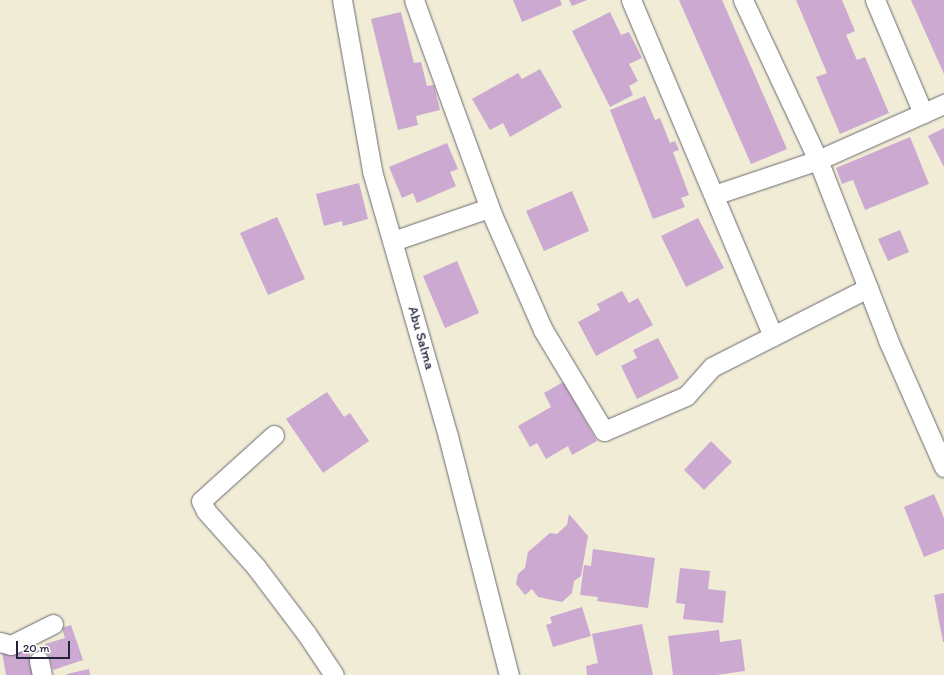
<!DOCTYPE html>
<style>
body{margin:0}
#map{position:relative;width:944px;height:675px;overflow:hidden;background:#f0ecd6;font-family:Itim,sans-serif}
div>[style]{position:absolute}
.building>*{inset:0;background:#cca9d0}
.roads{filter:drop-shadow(0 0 1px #6a6971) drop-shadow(0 0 1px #6a6971)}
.minor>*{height:19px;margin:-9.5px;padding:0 9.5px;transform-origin:9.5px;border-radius:9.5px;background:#fff}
span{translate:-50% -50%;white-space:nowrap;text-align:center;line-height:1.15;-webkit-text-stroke:3px #fff;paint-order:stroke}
.street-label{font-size:14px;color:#22223b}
.scale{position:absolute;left:16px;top:641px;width:54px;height:18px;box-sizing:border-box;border:2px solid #22223b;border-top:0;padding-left:5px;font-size:12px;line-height:14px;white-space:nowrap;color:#22223b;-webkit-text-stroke:3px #fff;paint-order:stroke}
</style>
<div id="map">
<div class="building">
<i style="clip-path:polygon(513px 0,560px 0,562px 5px,522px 22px)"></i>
<i style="clip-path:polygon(569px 0,587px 0,572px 6px)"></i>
<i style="clip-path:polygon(679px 0,722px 0,787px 149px,751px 164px)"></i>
<i style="clip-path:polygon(796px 0,842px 0,855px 31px,846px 35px,857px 60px,865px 57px,889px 113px,840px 134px,816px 77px,827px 73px)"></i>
<i style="clip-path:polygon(911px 0,944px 0,944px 74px,935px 54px)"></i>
<i style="clip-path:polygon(401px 12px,414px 63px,421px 62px,427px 86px,434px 85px,440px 110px,416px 116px,418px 125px,398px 130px,371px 19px)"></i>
<i style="clip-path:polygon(610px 12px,621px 35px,629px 32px,642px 58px,629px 64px,638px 81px,629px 86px,633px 95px,610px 107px,572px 31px)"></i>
<i style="clip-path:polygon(540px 69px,562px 107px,510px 137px,503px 123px,490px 130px,472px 99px,518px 73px,522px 79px)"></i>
<i style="clip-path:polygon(645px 96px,655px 120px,660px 118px,670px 143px,675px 141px,679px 150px,673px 152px,689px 195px,681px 198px,685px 207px,653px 219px,610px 110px)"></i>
<i style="clip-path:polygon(944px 128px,944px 167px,928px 136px)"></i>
<i style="clip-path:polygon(910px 137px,929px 184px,865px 210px,853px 180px,842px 184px,836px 168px)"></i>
<i style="clip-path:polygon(447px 143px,458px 169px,450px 172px,456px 186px,417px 203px,413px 193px,402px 198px,389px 167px)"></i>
<i style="clip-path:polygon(359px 183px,368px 219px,343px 226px,342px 221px,324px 226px,316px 194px)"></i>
<i style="clip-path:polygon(572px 191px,589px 231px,544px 251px,526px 211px)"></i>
<i style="clip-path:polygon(277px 217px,305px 279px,268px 295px,240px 233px)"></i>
<i style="clip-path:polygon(698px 218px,724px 268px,686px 287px,661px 236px)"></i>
<i style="clip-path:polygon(900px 230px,909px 252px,888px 261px,878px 239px)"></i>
<i style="clip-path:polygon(457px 261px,479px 313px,445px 328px,423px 276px)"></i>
<i style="clip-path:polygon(622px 291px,629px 303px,638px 298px,653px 325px,596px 356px,578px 322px,600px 310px,597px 304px)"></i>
<i style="clip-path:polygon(658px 338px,679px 378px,637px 399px,621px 366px,637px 358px,633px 350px)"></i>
<i style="clip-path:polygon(563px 382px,597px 441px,572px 455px,568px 446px,546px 459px,537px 443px,530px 447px,518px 426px,551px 407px,544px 393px)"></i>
<i style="clip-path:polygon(327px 392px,344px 417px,350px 413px,369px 441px,323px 473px,286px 419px)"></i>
<i style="clip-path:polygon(711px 441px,732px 462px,704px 490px,684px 470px)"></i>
<i style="clip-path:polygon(934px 494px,944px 518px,944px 549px,924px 557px,904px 507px)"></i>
<i style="clip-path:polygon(569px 514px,588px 536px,581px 576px,574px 581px,572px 593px,562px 602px,538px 597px,532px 589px,525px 595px,516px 584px,518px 574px,525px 568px,528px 552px,550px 533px,557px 534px,567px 525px)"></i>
<i style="clip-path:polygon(593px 549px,655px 558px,648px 608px,597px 601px,598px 597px,580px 595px,584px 565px,591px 566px)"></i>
<i style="clip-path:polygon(680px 568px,710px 571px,708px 589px,726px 591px,723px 623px,683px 619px,685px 604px,676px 603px)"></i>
<i style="clip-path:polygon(944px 593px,944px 642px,943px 642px,934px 595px)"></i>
<i style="clip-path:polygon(582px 607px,591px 636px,553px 647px,546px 625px,552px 623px,550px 617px)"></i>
<i style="clip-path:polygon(642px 624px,653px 675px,587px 675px,586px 666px,598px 663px,592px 634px)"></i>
<i style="clip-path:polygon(71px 625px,83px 660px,53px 670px,45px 644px,65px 638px,62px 628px)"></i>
<i style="clip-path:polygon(719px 630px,720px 642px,741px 639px,745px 671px,716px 675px,673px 675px,668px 636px)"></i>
<i style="clip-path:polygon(29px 648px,33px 675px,6px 675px,2px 652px)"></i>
<i style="clip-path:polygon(89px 669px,90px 675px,67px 675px,67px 674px)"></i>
</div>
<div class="roads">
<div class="minor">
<i style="left:342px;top:0;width:174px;rotate:80deg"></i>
<i style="left:372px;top:171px;width:276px;rotate:74deg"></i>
<i style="left:448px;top:436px;width:247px;rotate:75.7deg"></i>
<i style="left:414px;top:0;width:226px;rotate:70deg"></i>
<i style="left:491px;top:212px;width:129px;rotate:66.2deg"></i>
<i style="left:543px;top:330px;width:118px;rotate:58.9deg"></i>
<i style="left:604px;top:431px;width:89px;rotate:-23.1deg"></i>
<i style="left:686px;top:396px;width:39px;rotate:-48deg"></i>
<i style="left:712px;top:367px;width:175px;rotate:-26.9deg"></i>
<i style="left:631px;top:0;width:365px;rotate:67.1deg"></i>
<i style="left:743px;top:0;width:177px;rotate:64.9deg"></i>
<i style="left:818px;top:160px;width:193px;rotate:68.7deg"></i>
<i style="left:888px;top:340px;width:139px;rotate:66.2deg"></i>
<i style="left:875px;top:0;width:123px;rotate:67deg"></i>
<i style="left:714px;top:195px;width:110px;rotate:-18.6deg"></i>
<i style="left:818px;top:160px;width:138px;rotate:-24deg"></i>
<i style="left:393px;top:241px;width:102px;rotate:-19deg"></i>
<i style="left:274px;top:435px;width:98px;rotate:137.9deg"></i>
<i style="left:201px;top:501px;width:11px;rotate:63deg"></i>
<i style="left:206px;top:511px;width:75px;rotate:48.2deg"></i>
<i style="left:256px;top:567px;width:83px;rotate:52.9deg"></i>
<i style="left:306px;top:633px;width:50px;rotate:56.3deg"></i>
<i style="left:0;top:642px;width:11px;rotate:15deg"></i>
<i style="left:11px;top:645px;width:47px;rotate:-26.6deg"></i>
<i style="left:39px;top:661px;width:14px;rotate:78deg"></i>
</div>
</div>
<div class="street-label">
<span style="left:421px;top:338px;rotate:74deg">Abu Salma</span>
</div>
<div class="scale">20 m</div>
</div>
